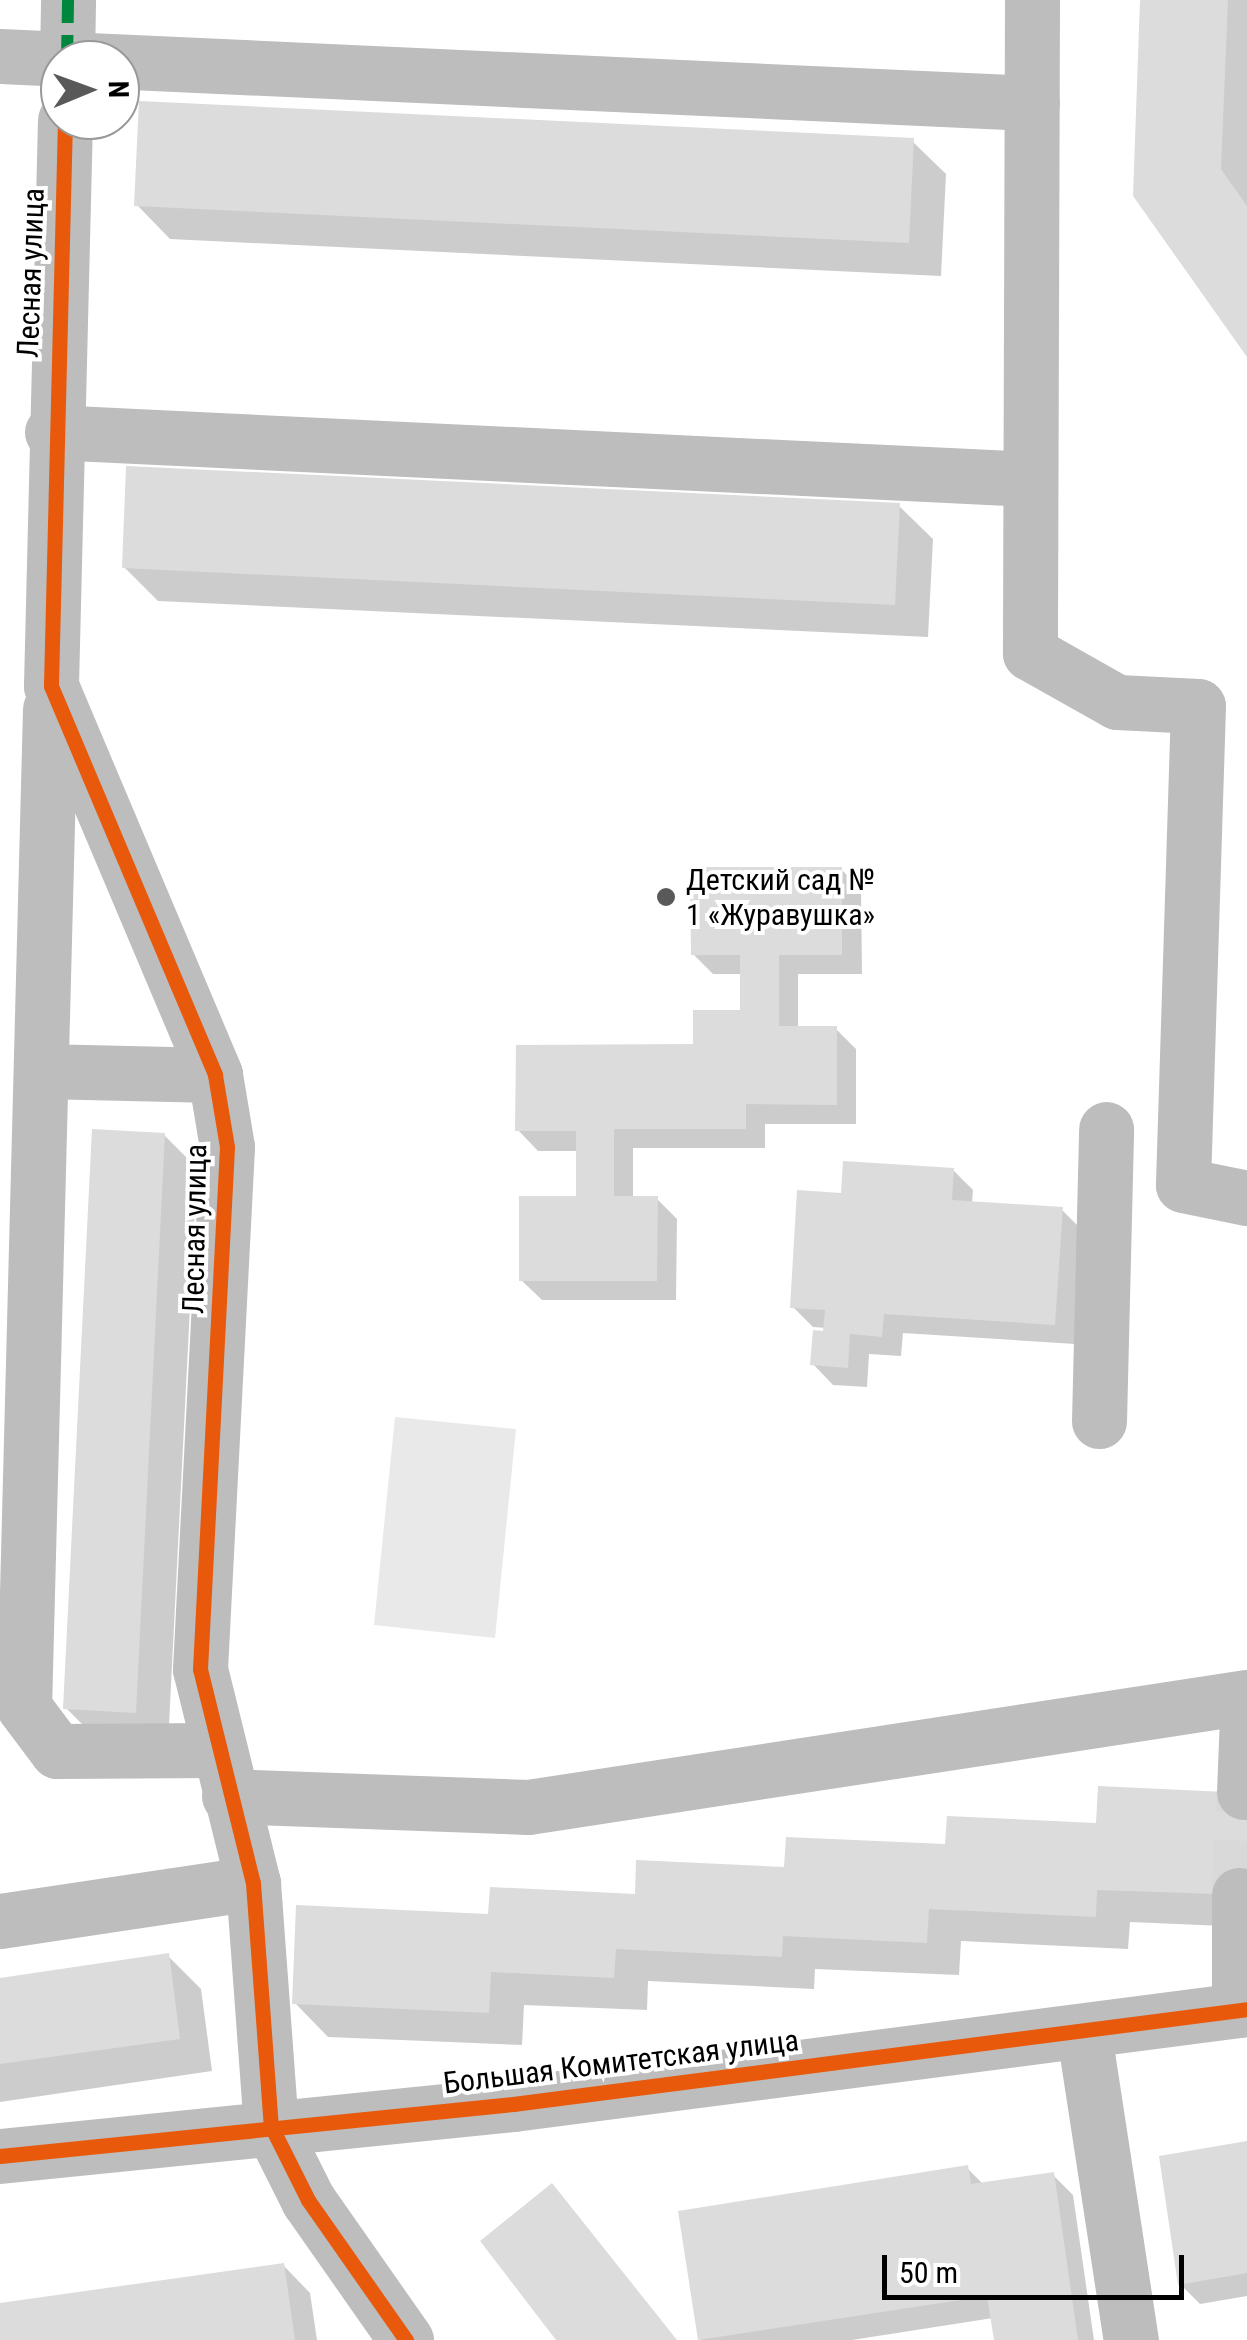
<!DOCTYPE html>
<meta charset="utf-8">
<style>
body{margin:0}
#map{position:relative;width:1247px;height:2340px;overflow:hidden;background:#fff;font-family:"Roboto Condensed",sans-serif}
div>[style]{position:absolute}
.green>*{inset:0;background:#e9e9e9}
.shadow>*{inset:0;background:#0003}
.building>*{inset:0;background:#dcdcdc}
.minor-tunnel>*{height:55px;margin-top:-27.5px;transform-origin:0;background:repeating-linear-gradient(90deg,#d9d9d9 0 55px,transparent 0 83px)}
.minor>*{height:55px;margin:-27.5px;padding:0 27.5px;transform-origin:27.5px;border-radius:27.5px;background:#bdbdbd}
.quiet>*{height:12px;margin-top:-6px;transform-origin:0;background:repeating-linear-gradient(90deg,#00873e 0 25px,transparent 0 37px)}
.cycleway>*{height:15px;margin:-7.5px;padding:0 7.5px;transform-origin:7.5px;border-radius:7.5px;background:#e8590c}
.dots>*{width:28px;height:28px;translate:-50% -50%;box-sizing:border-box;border:5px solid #fff;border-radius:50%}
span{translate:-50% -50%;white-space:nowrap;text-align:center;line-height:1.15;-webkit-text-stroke:8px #fff;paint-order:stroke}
.street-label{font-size:30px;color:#000}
.poi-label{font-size:30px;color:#000}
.left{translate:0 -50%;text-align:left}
.north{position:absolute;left:40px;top:40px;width:100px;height:100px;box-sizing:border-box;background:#fff;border:2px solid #999;border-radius:50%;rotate:89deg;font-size:28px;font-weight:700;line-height:40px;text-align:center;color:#000}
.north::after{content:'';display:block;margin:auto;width:35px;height:45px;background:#595959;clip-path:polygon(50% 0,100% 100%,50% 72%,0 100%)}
.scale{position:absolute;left:882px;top:2255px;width:302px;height:45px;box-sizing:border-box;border:5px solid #000;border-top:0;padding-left:12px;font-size:30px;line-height:35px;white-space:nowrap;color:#000;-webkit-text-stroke:8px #fff;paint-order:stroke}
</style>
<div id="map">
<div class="green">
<i style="clip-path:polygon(395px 1417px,516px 1429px,495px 1638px,374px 1625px)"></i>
</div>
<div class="shadow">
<i style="clip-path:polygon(1143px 0,1247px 0,1247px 353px)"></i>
<i style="clip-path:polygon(912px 141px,946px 174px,941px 276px,170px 239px,137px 205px)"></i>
<i style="clip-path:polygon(899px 506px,933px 539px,928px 637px,158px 601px,124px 567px)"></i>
<i style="clip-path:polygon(841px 869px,861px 890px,862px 974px,798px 974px,798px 1029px,836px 1029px,856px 1049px,856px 1124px,765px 1124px,765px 1148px,633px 1148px,633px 1199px,657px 1199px,677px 1219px,676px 1300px,542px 1300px,521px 1280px,578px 1199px,578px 1151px,538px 1151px,518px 1130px,695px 1047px,742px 1013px,743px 974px,713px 974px,693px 954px)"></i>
<i style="clip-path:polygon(164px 1135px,197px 1168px,168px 1745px,99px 1741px,66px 1708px)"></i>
<i style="clip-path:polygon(953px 1170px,973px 1190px,972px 1204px,1062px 1210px,1082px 1230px,1075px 1344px,903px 1333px,901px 1356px,869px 1354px,867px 1387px,833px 1385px,813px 1364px,826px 1328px,813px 1327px,793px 1307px,843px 1195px)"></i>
<i style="clip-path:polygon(1247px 1795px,1247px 1927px,1130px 1922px,1128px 1949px,961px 1941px,959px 1975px,815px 1969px,814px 1989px,648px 1981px,647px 2010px,524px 2005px,522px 2045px,328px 2037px,295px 2003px,490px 1917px,1099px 1826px)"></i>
<i style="clip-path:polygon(168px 1956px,201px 1989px,212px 2071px,0 2102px,0 1980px)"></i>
<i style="clip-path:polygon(1247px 2143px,1247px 2296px,1200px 2304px,1180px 2284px)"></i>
<i style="clip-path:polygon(967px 2168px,984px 2185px,1053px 2175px,1073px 2195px,1094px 2340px,996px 2340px,993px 2318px,852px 2340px,701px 2340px,681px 2213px)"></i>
<i style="clip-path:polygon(283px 2265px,310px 2293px,317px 2340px,0 2340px,0 2306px)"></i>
</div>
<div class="building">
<i style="clip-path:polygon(1140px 0,1228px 0,1221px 169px,1247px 206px,1247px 357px,1133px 196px)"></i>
<i style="clip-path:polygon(139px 101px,914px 138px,909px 243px,134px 206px)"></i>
<i style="clip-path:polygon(126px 466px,900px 503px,895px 605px,122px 568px)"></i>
<i style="clip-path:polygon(690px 867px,842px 867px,842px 955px,779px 955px,779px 1026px,837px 1026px,837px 1105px,746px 1104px,746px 1129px,614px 1129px,614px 1196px,658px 1196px,657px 1281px,519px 1281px,519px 1196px,576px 1196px,576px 1131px,515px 1131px,516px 1045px,693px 1044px,693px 1010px,740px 1010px,740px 955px,691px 955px)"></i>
<i style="clip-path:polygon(92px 1129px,165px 1133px,136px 1713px,63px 1709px)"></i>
<i style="clip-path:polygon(843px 1161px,954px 1168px,952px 1200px,1063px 1207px,1055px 1325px,884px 1314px,882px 1337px,850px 1334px,848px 1368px,810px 1365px,813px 1330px,823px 1331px,825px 1310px,790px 1308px,797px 1190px,841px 1193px)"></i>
<i style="clip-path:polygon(1098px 1786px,1247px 1793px,1247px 1895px,1097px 1890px,1096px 1917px,929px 1909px,927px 1943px,783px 1936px,782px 1957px,616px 1949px,614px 1978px,491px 1972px,489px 2013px,292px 2004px,296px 1905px,488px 1914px,490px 1887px,635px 1894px,636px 1860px,784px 1867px,786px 1837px,945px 1844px,947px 1816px,1096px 1823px)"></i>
<i style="clip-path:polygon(169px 1953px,180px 2039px,0 2064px,0 1978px)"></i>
<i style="clip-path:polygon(1247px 2141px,1247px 2273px,1178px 2285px,1159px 2156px)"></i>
<i style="clip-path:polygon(968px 2165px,971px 2184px,1054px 2172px,1078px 2340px,994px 2340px,987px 2296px,698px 2340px,678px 2211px)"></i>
<i style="clip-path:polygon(552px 2183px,677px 2340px,556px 2340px,480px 2241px)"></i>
<i style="clip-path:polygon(284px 2263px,295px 2340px,0 2340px,0 2303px)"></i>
</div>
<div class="minor-tunnel">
<i style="left:1239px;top:1895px;width:103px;rotate:-87.2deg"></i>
</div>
<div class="minor">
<i style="left:1032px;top:0;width:653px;rotate:90.18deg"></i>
<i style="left:1030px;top:653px;width:100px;rotate:29.4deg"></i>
<i style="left:1117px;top:702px;width:81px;rotate:2.8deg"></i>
<i style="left:1198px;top:706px;width:479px;rotate:91.8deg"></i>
<i style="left:1183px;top:1185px;width:65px;rotate:11.5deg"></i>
<i style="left:0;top:56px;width:1033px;rotate:2.61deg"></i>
<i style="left:67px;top:60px;width:60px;rotate:-89deg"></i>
<i style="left:65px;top:120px;width:566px;rotate:91.42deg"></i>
<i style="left:51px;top:686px;width:422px;rotate:67.1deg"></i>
<i style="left:215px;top:1075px;width:73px;rotate:80.5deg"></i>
<i style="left:227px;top:1147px;width:523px;rotate:92.96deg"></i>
<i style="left:200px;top:1669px;width:220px;rotate:76.1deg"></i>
<i style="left:253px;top:1883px;width:244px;rotate:85.8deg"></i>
<i style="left:271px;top:2126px;width:83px;rotate:63.4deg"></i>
<i style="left:308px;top:2200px;width:171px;rotate:55deg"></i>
<i style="left:52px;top:432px;width:978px;rotate:2.75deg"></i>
<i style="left:50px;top:709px;width:998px;rotate:91.49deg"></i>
<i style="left:24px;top:1707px;width:55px;rotate:53.1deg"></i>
<i style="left:57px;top:1751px;width:159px;rotate:-0.4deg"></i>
<i style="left:41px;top:1071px;width:174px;rotate:1.3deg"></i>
<i style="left:1099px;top:1421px;width:292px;rotate:-88.6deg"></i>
<i style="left:1244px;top:1792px;width:75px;rotate:-87.7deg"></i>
<i style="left:229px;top:1796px;width:299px;rotate:2.1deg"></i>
<i style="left:528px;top:1807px;width:727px;rotate:-8.7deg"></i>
<i style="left:1239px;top:1895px;width:115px;rotate:90deg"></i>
<i style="left:0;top:1921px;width:256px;rotate:-8.5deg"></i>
<i style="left:1084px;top:2034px;width:310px;rotate:81.3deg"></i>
<i style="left:0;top:2156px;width:516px;rotate:-5.79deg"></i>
<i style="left:513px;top:2104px;width:740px;rotate:-7.37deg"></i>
</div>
<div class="quiet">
<i style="left:67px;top:60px;width:60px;rotate:-89deg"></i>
</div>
<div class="cycleway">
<i style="left:65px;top:120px;width:566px;rotate:91.42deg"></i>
<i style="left:51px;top:686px;width:422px;rotate:67.1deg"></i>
<i style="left:215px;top:1075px;width:73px;rotate:80.5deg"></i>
<i style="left:227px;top:1147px;width:523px;rotate:92.96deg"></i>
<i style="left:200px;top:1669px;width:220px;rotate:76.1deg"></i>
<i style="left:253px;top:1883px;width:244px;rotate:85.8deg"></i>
<i style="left:271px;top:2126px;width:83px;rotate:63.4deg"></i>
<i style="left:308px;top:2200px;width:171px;rotate:55deg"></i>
<i style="left:0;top:2156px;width:516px;rotate:-5.79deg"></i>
<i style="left:513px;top:2104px;width:740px;rotate:-7.37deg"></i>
</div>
<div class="dots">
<i style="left:666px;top:897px;background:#595959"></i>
</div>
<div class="street-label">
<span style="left:31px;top:273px;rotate:-88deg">Лесная улица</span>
<span style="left:195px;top:1229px;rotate:-89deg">Лесная улица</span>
<span style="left:621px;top:2062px;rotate:-7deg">Большая Комитетская улица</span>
</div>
<div class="poi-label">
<span class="left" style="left:686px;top:897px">Детский сад №<br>1 «Журавушка»</span>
</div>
<div class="north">N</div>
<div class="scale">50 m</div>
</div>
